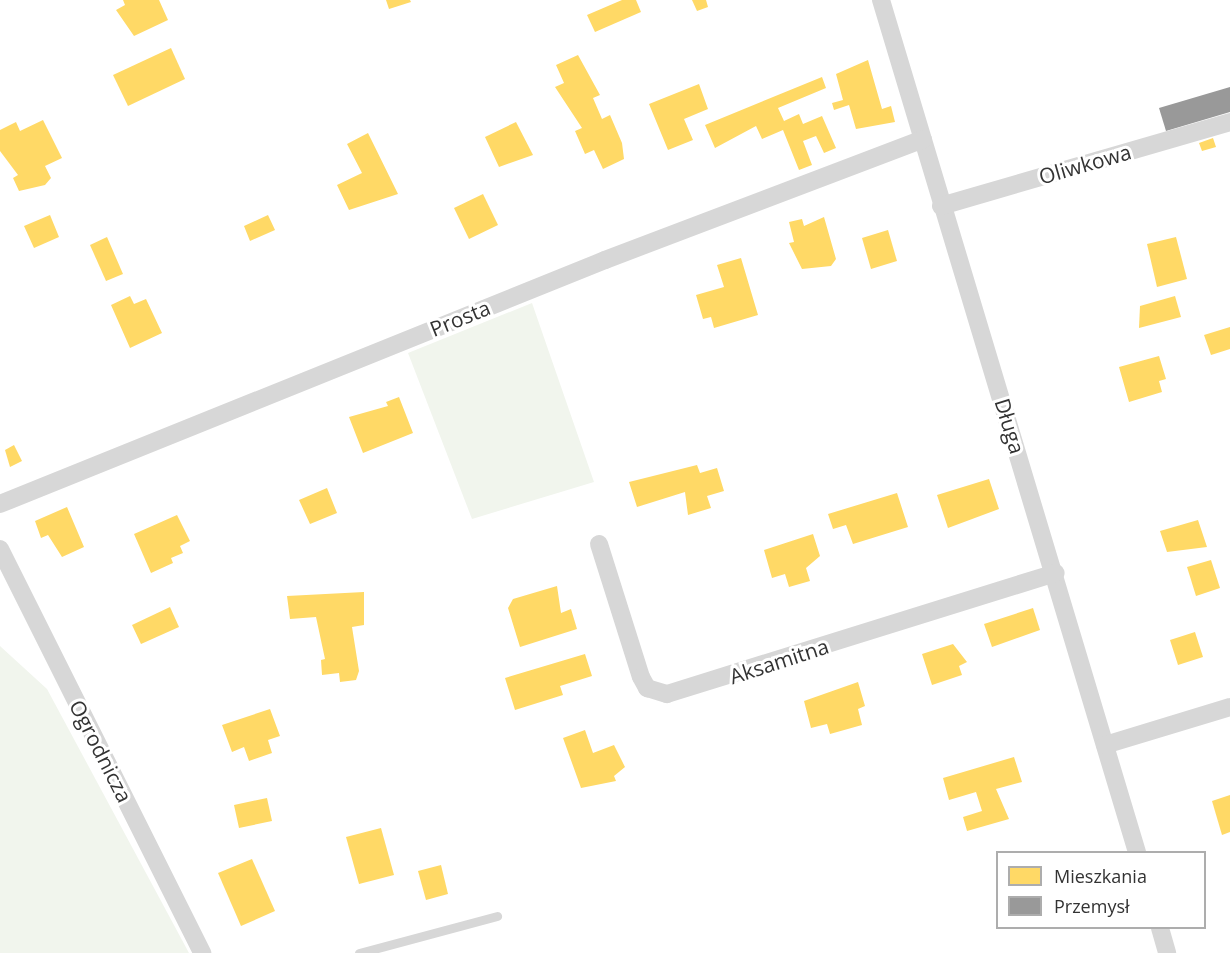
<!DOCTYPE html>
<meta charset="utf-8">
<style>
body{margin:0}
#map{position:relative;width:1230px;height:953px;overflow:hidden;background:#fff;font-family:"Open Sans",sans-serif}
div>[style]{position:absolute}
.green>*{inset:0;background:#f1f5ed}
.homes>*{inset:0;background:#ffd966}
.industry>*{inset:0;background:#999}
.lane>*{height:9px;margin:-4.5px;padding:0 4.5px;transform-origin:4.5px;border-radius:4.5px;background:#d7d7d7}
.street>*{height:18px;margin:-9px;padding:0 9px;transform-origin:9px;border-radius:9px;background:#d7d7d7}
span{translate:-50% -50%;white-space:nowrap;text-align:center;line-height:1.15;-webkit-text-stroke:6px #fff;paint-order:stroke}
.street-label{font-size:21px;color:#333}
.legend{position:absolute;left:996px;top:851px;width:210px;height:78px;box-sizing:border-box;background:#fff;border:2px solid #adadad;margin:0;padding:8px 10px;list-style:none;font-size:18px;color:#333}
.legend li{display:flex;align-items:center;gap:12px;height:30px}
.legend b{width:30px;border:2px solid #adadad}
</style>
<div id="map">
<div class="green">
<i style="clip-path:polygon(532px 303px,594px 482px,472px 519px,408px 353px)"></i>
<i style="clip-path:polygon(0 646px,47px 689px,189px 953px,0 953px)"></i>
</div>
<div class="homes">
<i style="clip-path:polygon(123px 0,159px 0,168px 20px,134px 36px,116px 10px,125px 5px)"></i>
<i style="clip-path:polygon(386px 0,410px 0,411px 2px,389px 9px)"></i>
<i style="clip-path:polygon(622px 0,636px 0,641px 12px,595px 32px,587px 15px)"></i>
<i style="clip-path:polygon(692px 0,706px 0,708px 7px,697px 11px)"></i>
<i style="clip-path:polygon(171px 48px,185px 79px,128px 106px,113px 75px)"></i>
<i style="clip-path:polygon(578px 55px,600px 95px,593px 98px,602px 119px,610px 115px,622px 143px,624px 159px,603px 169px,594px 150px,585px 154px,575px 131px,582px 128px,555px 87px,564px 83px,556px 65px)"></i>
<i style="clip-path:polygon(868px 60px,882px 109px,891px 106px,895px 122px,856px 129px,849px 105px,834px 110px,832px 103px,843px 100px,836px 74px)"></i>
<i style="clip-path:polygon(822px 77px,826px 88px,778px 108px,784px 121px,799px 114px,803px 124px,822px 116px,836px 148px,824px 153px,816px 136px,803px 141px,812px 165px,799px 170px,783px 130px,762px 139px,756px 126px,715px 148px,705px 125px)"></i>
<i style="clip-path:polygon(699px 84px,708px 109px,684px 119px,693px 140px,668px 150px,649px 104px)"></i>
<i style="clip-path:polygon(43px 120px,62px 158px,45px 166px,51px 178px,45px 185px,19px 191px,13px 178px,18px 175px,0 151px,0 130px,16px 122px,20px 131px)"></i>
<i style="clip-path:polygon(516px 122px,533px 155px,499px 167px,485px 137px)"></i>
<i style="clip-path:polygon(368px 133px,398px 194px,349px 210px,337px 185px,362px 173px,347px 144px)"></i>
<i style="clip-path:polygon(1213px 138px,1216px 147px,1202px 151px,1199px 143px)"></i>
<i style="clip-path:polygon(483px 194px,498px 225px,469px 239px,454px 208px)"></i>
<i style="clip-path:polygon(50px 215px,59px 237px,34px 248px,24px 226px)"></i>
<i style="clip-path:polygon(268px 215px,275px 230px,250px 241px,244px 226px)"></i>
<i style="clip-path:polygon(824px 217px,836px 259px,831px 266px,802px 269px,789px 243px,794px 242px,789px 222px,802px 219px,804px 226px)"></i>
<i style="clip-path:polygon(888px 230px,897px 261px,871px 269px,862px 238px)"></i>
<i style="clip-path:polygon(107px 237px,123px 274px,106px 281px,90px 245px)"></i>
<i style="clip-path:polygon(1176px 237px,1187px 279px,1157px 287px,1147px 244px)"></i>
<i style="clip-path:polygon(741px 258px,758px 315px,714px 328px,711px 317px,703px 319px,696px 295px,724px 287px,717px 265px)"></i>
<i style="clip-path:polygon(130px 296px,134px 304px,146px 299px,162px 333px,130px 348px,111px 305px)"></i>
<i style="clip-path:polygon(1175px 296px,1181px 317px,1139px 328px,1140px 306px)"></i>
<i style="clip-path:polygon(1230px 327px,1230px 349px,1211px 355px,1204px 335px)"></i>
<i style="clip-path:polygon(1159px 356px,1166px 379px,1159px 381px,1162px 392px,1129px 402px,1119px 367px)"></i>
<i style="clip-path:polygon(399px 397px,413px 433px,363px 453px,349px 417px,388px 406px,386px 402px)"></i>
<i style="clip-path:polygon(14px 445px,22px 461px,10px 467px,5px 450px)"></i>
<i style="clip-path:polygon(697px 465px,700px 473px,717px 468px,724px 491px,707px 496px,711px 508px,688px 515px,685px 492px,637px 507px,629px 482px)"></i>
<i style="clip-path:polygon(989px 479px,999px 509px,948px 528px,937px 495px)"></i>
<i style="clip-path:polygon(327px 488px,337px 513px,310px 524px,299px 500px)"></i>
<i style="clip-path:polygon(897px 493px,908px 527px,853px 544px,846px 525px,833px 529px,828px 514px)"></i>
<i style="clip-path:polygon(67px 507px,84px 547px,62px 557px,48px 535px,41px 538px,35px 521px)"></i>
<i style="clip-path:polygon(177px 515px,190px 541px,180px 546px,183px 553px,171px 558px,173px 563px,151px 573px,134px 534px)"></i>
<i style="clip-path:polygon(1198px 520px,1207px 547px,1167px 552px,1160px 531px)"></i>
<i style="clip-path:polygon(813px 534px,820px 556px,806px 568px,810px 581px,789px 587px,785px 574px,772px 578px,764px 550px)"></i>
<i style="clip-path:polygon(1211px 560px,1220px 588px,1196px 596px,1187px 567px)"></i>
<i style="clip-path:polygon(557px 586px,561px 613px,571px 609px,577px 629px,520px 647px,508px 608px,513px 599px)"></i>
<i style="clip-path:polygon(364px 592px,364px 625px,352px 627px,359px 671px,356px 680px,340px 682px,339px 673px,322px 675px,321px 660px,325px 659px,316px 617px,290px 619px,287px 596px)"></i>
<i style="clip-path:polygon(170px 607px,179px 627px,141px 644px,132px 625px)"></i>
<i style="clip-path:polygon(1033px 608px,1040px 630px,992px 647px,984px 624px)"></i>
<i style="clip-path:polygon(1195px 632px,1203px 657px,1178px 665px,1170px 640px)"></i>
<i style="clip-path:polygon(953px 644px,967px 662px,959px 666px,962px 675px,932px 685px,922px 654px)"></i>
<i style="clip-path:polygon(585px 654px,592px 676px,560px 686px,563px 695px,515px 710px,505px 678px)"></i>
<i style="clip-path:polygon(858px 682px,865px 706px,858px 709px,862px 725px,830px 734px,827px 724px,811px 728px,804px 701px)"></i>
<i style="clip-path:polygon(270px 709px,280px 736px,268px 740px,272px 753px,249px 761px,244px 747px,232px 752px,222px 725px)"></i>
<i style="clip-path:polygon(585px 730px,593px 753px,614px 745px,625px 767px,614px 776px,616px 781px,581px 788px,563px 738px)"></i>
<i style="clip-path:polygon(1014px 757px,1022px 782px,996px 789px,1009px 819px,967px 831px,963px 817px,982px 811px,976px 792px,949px 800px,943px 778px)"></i>
<i style="clip-path:polygon(1230px 795px,1230px 832px,1222px 835px,1212px 801px)"></i>
<i style="clip-path:polygon(267px 798px,272px 821px,239px 828px,234px 805px)"></i>
<i style="clip-path:polygon(381px 828px,394px 875px,359px 884px,346px 837px)"></i>
<i style="clip-path:polygon(252px 859px,275px 911px,241px 926px,218px 873px)"></i>
<i style="clip-path:polygon(441px 865px,448px 894px,426px 900px,418px 871px)"></i>
</div>
<div class="industry">
<i style="clip-path:polygon(1230px 87px,1230px 112px,1166px 131px,1159px 108px)"></i>
</div>
<div class="lane">
<i style="left:359px;top:953px;width:143px;rotate:-15deg"></i>
</div>
<div class="street">
<i style="left:881px;top:0;width:890px;rotate:73.28deg"></i>
<i style="left:941px;top:206px;width:301px;rotate:-16.2deg"></i>
<i style="left:0;top:504px;width:652px;rotate:-21.96deg"></i>
<i style="left:605px;top:260px;width:340px;rotate:-20.8deg"></i>
<i style="left:599px;top:544px;width:139px;rotate:72.5deg"></i>
<i style="left:641px;top:677px;width:13px;rotate:61deg"></i>
<i style="left:647px;top:688px;width:21px;rotate:17deg"></i>
<i style="left:667px;top:694px;width:407px;rotate:-17.3deg"></i>
<i style="left:0;top:549px;width:452px;rotate:63.4deg"></i>
<i style="left:1105px;top:745px;width:131px;rotate:-16.9deg"></i>
<i style="left:1160px;top:928px;width:26px;rotate:74deg"></i>
</div>
<div class="street-label">
<span style="left:1085px;top:164px;rotate:-16deg">Oliwkowa</span>
<span style="left:460px;top:318px;rotate:-22deg">Prosta</span>
<span style="left:1010px;top:426px;rotate:73deg">Długa</span>
<span style="left:779px;top:661px;rotate:-18deg">Aksamitna</span>
<span style="left:101px;top:751px;rotate:63deg">Ogrodnicza</span>
</div>
<ul class="legend">
<li><b style="height:16px;background:#ffd966"></b>Mieszkania</li>
<li><b style="height:16px;background:#999"></b>Przemysł</li>
</ul>
</div>
